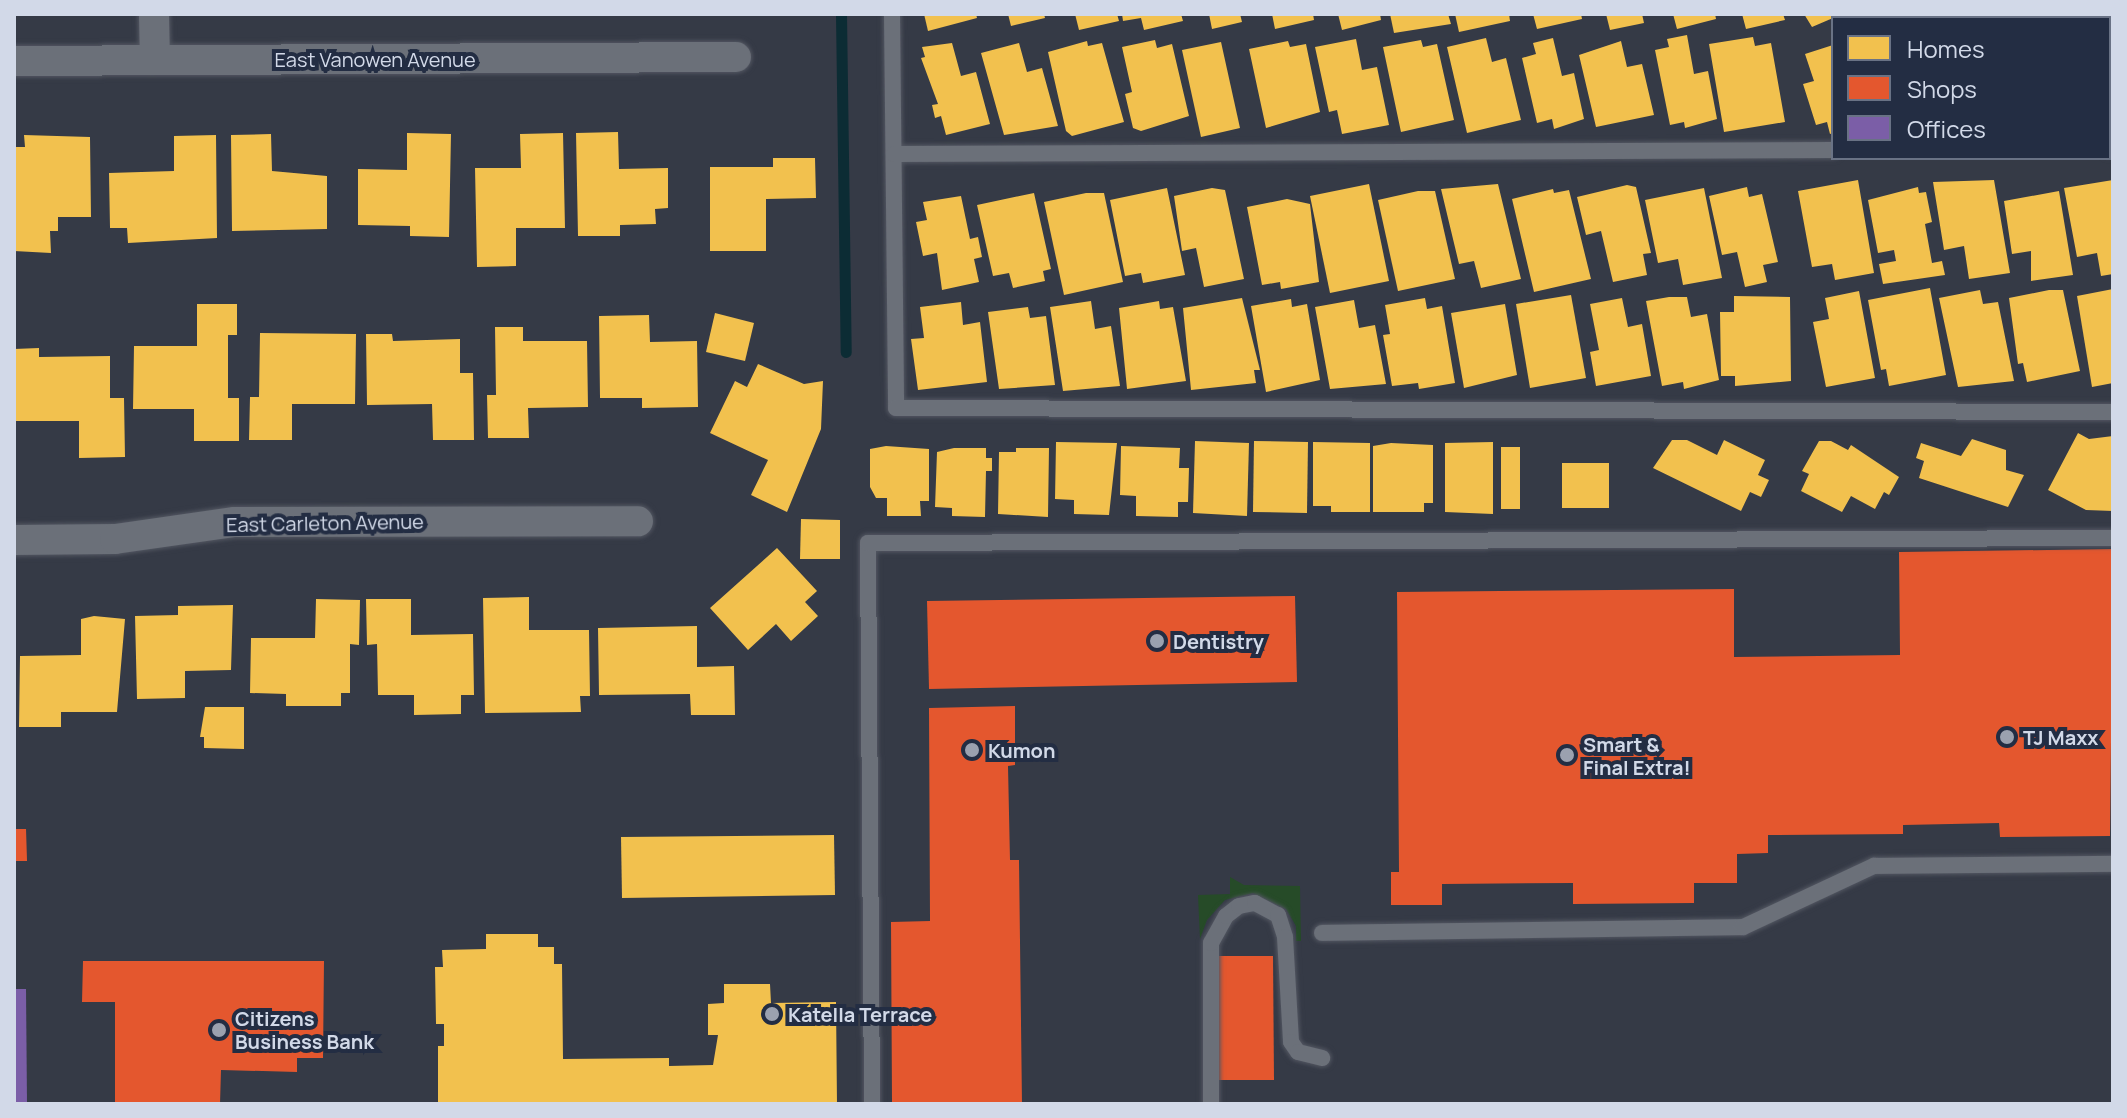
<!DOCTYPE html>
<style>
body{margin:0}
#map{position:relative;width:2127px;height:1118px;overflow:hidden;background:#353a46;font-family:Manrope,sans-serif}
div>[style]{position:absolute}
.green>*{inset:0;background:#264b28}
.homes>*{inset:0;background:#f2c14e}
.shops>*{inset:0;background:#e4572e}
.offices>*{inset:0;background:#7b5ea7}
.stream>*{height:11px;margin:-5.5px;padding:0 5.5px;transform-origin:5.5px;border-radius:5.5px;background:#0c2c34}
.roads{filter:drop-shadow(0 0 2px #525661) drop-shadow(0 0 2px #525661)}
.service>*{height:16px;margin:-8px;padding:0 8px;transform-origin:8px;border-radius:8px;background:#6b7079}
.minor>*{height:30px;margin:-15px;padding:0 15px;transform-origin:15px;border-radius:15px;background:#6b7079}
.dots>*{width:22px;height:22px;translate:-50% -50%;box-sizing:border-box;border:4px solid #232d43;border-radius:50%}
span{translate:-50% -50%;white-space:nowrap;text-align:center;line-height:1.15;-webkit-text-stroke:8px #232d43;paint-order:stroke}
.street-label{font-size:20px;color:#d2d9e8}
.poi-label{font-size:20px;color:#d2d9e8;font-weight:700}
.left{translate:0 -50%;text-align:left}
.frame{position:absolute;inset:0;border:16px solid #d2d9e8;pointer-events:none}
.legend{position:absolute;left:1831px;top:16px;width:280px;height:144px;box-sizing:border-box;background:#232d43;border:2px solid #697285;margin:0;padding:10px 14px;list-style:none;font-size:24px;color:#d2d9e8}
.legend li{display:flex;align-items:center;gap:16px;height:40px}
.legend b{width:40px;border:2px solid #697285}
</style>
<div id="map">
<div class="green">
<i style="clip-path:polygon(1230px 877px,1244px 885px,1300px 886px,1301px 941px,1296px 941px,1296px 926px,1286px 909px,1253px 893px,1225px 900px,1207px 920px,1200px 939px,1198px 895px,1230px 894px)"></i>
</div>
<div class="homes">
<i style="clip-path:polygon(924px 14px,976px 14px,977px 18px,928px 31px)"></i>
<i style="clip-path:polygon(1008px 14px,1044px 14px,1045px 18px,1011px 26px)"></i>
<i style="clip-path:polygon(1075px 14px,1117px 14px,1119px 21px,1079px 30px)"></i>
<i style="clip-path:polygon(1122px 14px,1181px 14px,1183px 21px,1144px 30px,1141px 18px,1123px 21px)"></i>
<i style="clip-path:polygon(1209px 14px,1240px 14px,1242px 22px,1212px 29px)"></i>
<i style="clip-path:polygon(1272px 14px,1313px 14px,1314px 20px,1275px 29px)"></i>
<i style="clip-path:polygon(1338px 14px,1380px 14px,1381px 20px,1342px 30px)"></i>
<i style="clip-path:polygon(1390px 14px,1448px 14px,1451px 24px,1394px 33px)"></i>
<i style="clip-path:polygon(1455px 14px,1509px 14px,1510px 21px,1459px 32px)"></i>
<i style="clip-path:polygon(1533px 14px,1581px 14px,1582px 19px,1537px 29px)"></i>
<i style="clip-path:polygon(1606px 14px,1642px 14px,1644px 23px,1610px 30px)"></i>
<i style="clip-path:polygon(1673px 14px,1715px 14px,1716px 19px,1677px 29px)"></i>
<i style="clip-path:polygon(1742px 14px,1783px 14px,1785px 20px,1746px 29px)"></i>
<i style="clip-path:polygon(1804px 14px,1865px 14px,1865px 15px,1833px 18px,1812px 27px)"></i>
<i style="clip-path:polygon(1965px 14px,2005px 14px,2006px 18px,1965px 18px)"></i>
<i style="clip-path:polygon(2011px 14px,2072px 14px,2072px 18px,2012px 18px)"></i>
<i style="clip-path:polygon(1687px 35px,1694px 74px,1708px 71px,1717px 119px,1685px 128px,1684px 122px,1670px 125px,1655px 50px,1669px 47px,1667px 39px)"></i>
<i style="clip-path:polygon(1753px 37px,1755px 46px,1771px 43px,1785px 122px,1724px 132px,1709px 44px)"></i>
<i style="clip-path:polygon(1486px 38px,1492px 62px,1506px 58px,1521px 120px,1467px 133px,1447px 47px)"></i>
<i style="clip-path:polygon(1553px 38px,1562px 76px,1574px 73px,1584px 119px,1554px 129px,1552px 119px,1537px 123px,1522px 58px,1536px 54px,1533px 43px)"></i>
<i style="clip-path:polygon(1356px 39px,1362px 70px,1377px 67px,1389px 125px,1342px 134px,1337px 110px,1329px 112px,1315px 47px)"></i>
<i style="clip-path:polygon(1155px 40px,1157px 48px,1172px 44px,1189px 116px,1141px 131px,1133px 128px,1125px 94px,1132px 92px,1122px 47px)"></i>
<i style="clip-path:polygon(1421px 40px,1423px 47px,1437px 44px,1454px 120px,1401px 132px,1383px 47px)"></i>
<i style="clip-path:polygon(1087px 41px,1088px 46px,1102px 43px,1124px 122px,1072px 136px,1066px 131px,1048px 52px)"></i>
<i style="clip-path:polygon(1288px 41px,1290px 47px,1306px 44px,1320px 112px,1266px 128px,1249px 49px)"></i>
<i style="clip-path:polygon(1621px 41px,1627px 67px,1642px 64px,1654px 115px,1596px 127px,1579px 55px)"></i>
<i style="clip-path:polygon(2113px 41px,2113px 124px,2109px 125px,2109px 43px)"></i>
<i style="clip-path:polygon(1221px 42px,1240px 128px,1201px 137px,1182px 50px)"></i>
<i style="clip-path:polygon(952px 43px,961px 76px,976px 72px,990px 124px,946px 135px,941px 116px,935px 118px,932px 105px,938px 104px,921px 58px,925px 57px,922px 47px)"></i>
<i style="clip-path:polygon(1019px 43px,1027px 72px,1042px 68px,1058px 126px,1004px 135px,981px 53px)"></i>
<i style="clip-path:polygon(1833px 45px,1833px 133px,1830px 134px,1827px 122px,1816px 125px,1803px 84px,1814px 81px,1805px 54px)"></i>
<i style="clip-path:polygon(618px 132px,619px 169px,668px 168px,668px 208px,655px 209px,656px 224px,620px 225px,620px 236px,578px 236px,576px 133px)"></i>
<i style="clip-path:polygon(407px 133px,451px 134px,449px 237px,410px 236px,410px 226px,358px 225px,358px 169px,407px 170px)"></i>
<i style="clip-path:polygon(563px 133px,565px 228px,516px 228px,516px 266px,477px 267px,475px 168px,521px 168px,520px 134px)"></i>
<i style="clip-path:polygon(271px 134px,272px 171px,327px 176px,327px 229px,232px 231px,231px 135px)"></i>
<i style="clip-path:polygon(24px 135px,90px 137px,91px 217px,58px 217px,58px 231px,50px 231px,51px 253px,14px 251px,14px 147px,25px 147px)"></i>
<i style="clip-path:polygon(216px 135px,217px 238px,128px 243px,127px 228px,110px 228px,109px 173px,174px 171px,174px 136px)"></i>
<i style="clip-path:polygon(773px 158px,815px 158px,816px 198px,766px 199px,766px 251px,710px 251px,710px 167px,773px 167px)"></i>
<i style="clip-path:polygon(1858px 180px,1874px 273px,1835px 280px,1832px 264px,1812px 267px,1798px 191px)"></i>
<i style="clip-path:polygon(1994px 180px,2010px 273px,1969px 279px,1964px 246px,1944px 250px,1933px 182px)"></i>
<i style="clip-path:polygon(2113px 180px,2113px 274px,2101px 276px,2097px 253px,2077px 257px,2064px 188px)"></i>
<i style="clip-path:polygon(1369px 184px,1389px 281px,1330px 293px,1310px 196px)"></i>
<i style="clip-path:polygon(1498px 184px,1521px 279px,1481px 288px,1474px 261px,1459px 264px,1441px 189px)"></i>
<i style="clip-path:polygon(1627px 185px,1636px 187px,1651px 253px,1643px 254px,1647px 275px,1613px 282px,1601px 231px,1586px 235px,1577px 197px)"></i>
<i style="clip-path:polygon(1747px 187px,1749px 197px,1762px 194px,1778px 262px,1763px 265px,1767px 282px,1745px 287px,1737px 252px,1722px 255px,1709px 196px)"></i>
<i style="clip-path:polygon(1918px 187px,1919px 193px,1926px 192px,1932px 222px,1925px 224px,1932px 263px,1942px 261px,1945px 275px,1883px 284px,1879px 264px,1896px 261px,1894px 250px,1878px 253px,1868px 200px)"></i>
<i style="clip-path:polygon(1167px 188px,1185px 275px,1143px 283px,1141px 273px,1125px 276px,1110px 200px)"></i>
<i style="clip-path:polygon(1212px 188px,1225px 190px,1244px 279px,1204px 287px,1196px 248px,1182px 251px,1174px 196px)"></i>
<i style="clip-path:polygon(1704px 188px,1722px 278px,1683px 285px,1678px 259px,1658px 263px,1645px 200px)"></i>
<i style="clip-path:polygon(1553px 189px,1554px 193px,1569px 190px,1591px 279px,1534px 292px,1512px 199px)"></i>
<i style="clip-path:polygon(1418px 191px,1435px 191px,1455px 279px,1398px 291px,1378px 200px)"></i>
<i style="clip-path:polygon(2059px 191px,2073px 275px,2031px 281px,2031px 251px,2012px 254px,2004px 201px)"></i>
<i style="clip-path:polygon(1034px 193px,1051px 269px,1043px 271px,1045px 281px,1013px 288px,1009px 273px,993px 276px,977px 205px)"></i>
<i style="clip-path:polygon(1086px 193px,1104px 193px,1123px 282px,1064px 295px,1044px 202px)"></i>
<i style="clip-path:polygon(961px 196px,970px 239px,978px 237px,982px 257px,974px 259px,979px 282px,942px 290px,937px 253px,923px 256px,916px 222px,927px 220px,923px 202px)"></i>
<i style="clip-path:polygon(1287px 199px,1310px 204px,1319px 282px,1281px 289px,1280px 282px,1262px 285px,1247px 207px)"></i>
<i style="clip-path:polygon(1930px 288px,1946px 375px,1889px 386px,1886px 369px,1881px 370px,1868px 300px)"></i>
<i style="clip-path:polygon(2113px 289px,2113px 383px,2092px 387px,2077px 296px)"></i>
<i style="clip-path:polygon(1980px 290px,1983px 304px,1998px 302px,2014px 381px,1958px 387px,1939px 298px)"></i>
<i style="clip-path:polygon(2049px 290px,2063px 290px,2080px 371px,2027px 382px,2023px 363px,2018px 364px,2009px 298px)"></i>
<i style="clip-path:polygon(1859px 291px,1875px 378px,1826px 387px,1813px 322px,1829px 319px,1825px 298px)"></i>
<i style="clip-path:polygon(1571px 295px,1586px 378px,1530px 388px,1516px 304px)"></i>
<i style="clip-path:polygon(1734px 296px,1790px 297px,1791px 381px,1735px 386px,1735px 376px,1721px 376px,1720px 312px,1734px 312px)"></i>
<i style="clip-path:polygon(1669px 297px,1687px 297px,1691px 317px,1707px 314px,1719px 380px,1684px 389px,1683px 382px,1662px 386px,1646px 301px)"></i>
<i style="clip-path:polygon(1242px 298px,1260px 370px,1254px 370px,1256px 383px,1191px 390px,1183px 308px)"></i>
<i style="clip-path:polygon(1425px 298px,1427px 309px,1442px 306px,1455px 383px,1419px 389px,1418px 383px,1392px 386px,1383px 335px,1390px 334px,1385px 305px)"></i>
<i style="clip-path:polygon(1622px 298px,1628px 327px,1642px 324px,1651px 376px,1596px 386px,1590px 352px,1599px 350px,1590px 304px)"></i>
<i style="clip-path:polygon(1291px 299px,1292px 307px,1307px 304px,1320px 380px,1266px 392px,1251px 306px)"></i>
<i style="clip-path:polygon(1354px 300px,1359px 328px,1375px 325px,1386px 384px,1330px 389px,1315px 307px)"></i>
<i style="clip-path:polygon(1091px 301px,1095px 329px,1111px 326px,1120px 386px,1063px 391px,1050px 307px)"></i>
<i style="clip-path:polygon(1159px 301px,1160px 309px,1173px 307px,1186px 381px,1127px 389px,1119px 308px)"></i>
<i style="clip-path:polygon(961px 302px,963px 325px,980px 322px,987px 382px,918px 390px,911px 339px,924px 338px,920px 307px)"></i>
<i style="clip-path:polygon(197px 304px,237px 304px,237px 335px,228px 335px,228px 398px,239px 398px,239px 441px,194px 441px,194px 409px,133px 409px,134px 346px,197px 346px)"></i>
<i style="clip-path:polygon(1505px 304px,1517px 375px,1464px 388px,1451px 313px)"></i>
<i style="clip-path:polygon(1028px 307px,1030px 318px,1046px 316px,1055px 385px,999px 389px,988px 312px)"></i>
<i style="clip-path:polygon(715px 313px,754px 323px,745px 361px,706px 352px)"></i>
<i style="clip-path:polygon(649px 315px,650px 342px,697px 341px,698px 407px,642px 408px,642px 398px,600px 398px,599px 316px)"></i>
<i style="clip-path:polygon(495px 327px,523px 327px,523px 341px,587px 341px,588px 407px,528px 408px,529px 438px,488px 438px,487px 395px,496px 395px)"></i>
<i style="clip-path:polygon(260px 333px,356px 334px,355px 404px,292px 404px,292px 440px,249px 440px,250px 397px,259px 397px)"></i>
<i style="clip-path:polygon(366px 334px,392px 334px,393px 341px,460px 339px,460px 373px,473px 373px,474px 440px,433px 440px,432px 404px,367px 405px)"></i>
<i style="clip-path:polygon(39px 348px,39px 357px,110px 356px,110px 398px,124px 398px,125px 457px,79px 458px,79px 421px,15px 421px,14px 349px)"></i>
<i style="clip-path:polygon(758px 364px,804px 384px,823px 381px,821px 429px,787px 512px,751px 495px,768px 460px,710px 433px,735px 381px,747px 387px)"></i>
<i style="clip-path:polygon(2078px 433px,2089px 439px,2113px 436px,2113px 511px,2086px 510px,2048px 490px)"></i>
<i style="clip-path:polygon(1972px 439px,2006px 450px,2006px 470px,2024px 475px,2008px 507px,1919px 478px,1924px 461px,1916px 458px,1921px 443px,1961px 456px)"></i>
<i style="clip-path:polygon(1672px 440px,1687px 440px,1717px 455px,1724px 440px,1765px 460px,1758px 475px,1769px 480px,1761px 497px,1750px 492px,1741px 511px,1653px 468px)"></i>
<i style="clip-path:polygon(1195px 441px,1249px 443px,1247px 516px,1193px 513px)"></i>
<i style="clip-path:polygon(1254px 441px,1308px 442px,1307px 513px,1253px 512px)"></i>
<i style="clip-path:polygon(1819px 441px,1831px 441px,1848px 450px,1851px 445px,1899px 477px,1889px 495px,1884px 492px,1875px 509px,1851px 496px,1842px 512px,1801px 491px,1809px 474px,1802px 471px)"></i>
<i style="clip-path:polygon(1056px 442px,1117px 443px,1109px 515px,1074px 514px,1074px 500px,1055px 499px)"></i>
<i style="clip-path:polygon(1313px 442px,1370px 443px,1370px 512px,1331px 512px,1331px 506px,1313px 506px)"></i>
<i style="clip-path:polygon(1493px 442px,1493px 514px,1445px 512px,1445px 443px)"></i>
<i style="clip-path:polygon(1391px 443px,1433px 445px,1433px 503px,1424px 503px,1424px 512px,1373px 512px,1373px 446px)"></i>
<i style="clip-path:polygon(886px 446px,929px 449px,929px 501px,920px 501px,921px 516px,887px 516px,887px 498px,876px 498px,870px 487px,870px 449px)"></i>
<i style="clip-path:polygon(1121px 446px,1180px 448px,1179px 468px,1189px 468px,1188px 502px,1178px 502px,1178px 517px,1136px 516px,1136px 496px,1120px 495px)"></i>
<i style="clip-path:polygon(1501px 447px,1520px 447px,1520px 509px,1501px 509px)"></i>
<i style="clip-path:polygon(954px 448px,986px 448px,986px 458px,992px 458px,992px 471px,986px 471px,985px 517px,952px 516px,952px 508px,935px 507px,937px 452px)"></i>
<i style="clip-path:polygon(1016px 448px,1049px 448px,1048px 517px,998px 514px,999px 452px,1016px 452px)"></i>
<i style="clip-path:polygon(1562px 463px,1609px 463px,1609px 508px,1562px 508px)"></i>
<i style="clip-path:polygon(801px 519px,840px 520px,840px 559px,800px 559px)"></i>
<i style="clip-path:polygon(777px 548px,817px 591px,805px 602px,818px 616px,791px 641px,776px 624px,748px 650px,710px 608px)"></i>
<i style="clip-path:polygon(529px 597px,529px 630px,589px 630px,590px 696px,580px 696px,581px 712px,485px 713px,483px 598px)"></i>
<i style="clip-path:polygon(316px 599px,360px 600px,359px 645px,350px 644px,350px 693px,341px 693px,341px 706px,286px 706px,286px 694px,250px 693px,251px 638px,315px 638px)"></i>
<i style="clip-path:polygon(366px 599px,411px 599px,411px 635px,473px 634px,474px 695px,461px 695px,461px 714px,414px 715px,414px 695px,378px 695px,377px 644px,367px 645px)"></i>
<i style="clip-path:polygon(233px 605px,231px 670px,185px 671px,185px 698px,137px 699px,135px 616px,178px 615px,178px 606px)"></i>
<i style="clip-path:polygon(94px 616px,125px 619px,117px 712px,61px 712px,61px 727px,19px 727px,20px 656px,81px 655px,81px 619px)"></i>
<i style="clip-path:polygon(697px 626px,697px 667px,734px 666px,735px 715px,691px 715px,690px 694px,599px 695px,598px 628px)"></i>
<i style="clip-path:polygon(205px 707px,244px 707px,244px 749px,204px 748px,204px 737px,200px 737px)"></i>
<i style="clip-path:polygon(834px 835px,835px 895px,622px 898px,621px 837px)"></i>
<i style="clip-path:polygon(486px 934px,538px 934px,538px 947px,554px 947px,554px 964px,562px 964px,563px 1059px,669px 1058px,669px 1066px,713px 1065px,718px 1035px,708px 1035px,708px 1004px,724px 1003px,724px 984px,770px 984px,771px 1003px,836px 1002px,837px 1104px,438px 1103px,438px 1046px,444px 1046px,444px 1024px,436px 1024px,435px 967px,443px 967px,442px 950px,486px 949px)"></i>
</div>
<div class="shops">
<i style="clip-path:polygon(2113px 549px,2110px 836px,2000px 837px,1999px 823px,1903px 825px,1903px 834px,1768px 835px,1768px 853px,1737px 854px,1737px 883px,1694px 883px,1694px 903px,1573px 904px,1573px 883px,1442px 884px,1442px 905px,1391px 905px,1391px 872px,1399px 872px,1397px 592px,1734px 589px,1734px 657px,1900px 655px,1899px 552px)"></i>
<i style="clip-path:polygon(1295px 596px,1297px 682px,929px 689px,927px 601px)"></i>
<i style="clip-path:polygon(1015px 706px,1015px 765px,1008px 766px,1010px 860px,1019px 860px,1022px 1104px,892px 1104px,891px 922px,930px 921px,929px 708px)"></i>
<i style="clip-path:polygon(14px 829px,26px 829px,27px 861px,14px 861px)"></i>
<i style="clip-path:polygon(1213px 956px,1273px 956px,1274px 1080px,1213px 1080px)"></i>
<i style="clip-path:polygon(83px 961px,324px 961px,323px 1058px,297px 1058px,297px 1072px,221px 1070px,220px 1104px,115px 1104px,115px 1002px,82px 1002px)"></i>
</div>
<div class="offices">
<i style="clip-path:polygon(14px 989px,26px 989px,27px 1104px,14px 1104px)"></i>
</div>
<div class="stream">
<i style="left:841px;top:14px;width:338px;rotate:89.2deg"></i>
</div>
<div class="roads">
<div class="service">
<i style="left:892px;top:14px;width:394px;rotate:89.4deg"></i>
<i style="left:896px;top:408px;width:1217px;rotate:0.19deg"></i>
<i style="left:2109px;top:148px;width:4px"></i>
<i style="left:894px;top:154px;width:939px;rotate:-0.24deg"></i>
<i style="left:1322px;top:933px;width:421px;rotate:-0.8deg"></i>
<i style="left:1743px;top:927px;width:145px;rotate:-25deg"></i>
<i style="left:1874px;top:866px;width:239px;rotate:-0.5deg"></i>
<i style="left:872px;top:1104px;width:561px;rotate:-90.41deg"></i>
<i style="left:868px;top:543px;width:1245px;rotate:-0.23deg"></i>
<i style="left:1211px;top:1104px;width:161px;rotate:-90deg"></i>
<i style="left:1211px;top:943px;width:31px;rotate:-61deg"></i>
<i style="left:1226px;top:916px;width:16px;rotate:-38deg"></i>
<i style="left:1239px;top:906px;width:16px;rotate:-11deg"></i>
<i style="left:1255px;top:903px;width:26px;rotate:28deg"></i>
<i style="left:1278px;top:915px;width:23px;rotate:72deg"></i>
<i style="left:1285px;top:937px;width:105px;rotate:86.7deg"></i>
<i style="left:1291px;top:1042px;width:12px;rotate:55deg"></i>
<i style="left:1298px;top:1052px;width:25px;rotate:14deg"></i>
</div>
<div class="minor">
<i style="left:154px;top:14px;width:46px;rotate:88.8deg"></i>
<i style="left:14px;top:61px;width:722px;rotate:-0.32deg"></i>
<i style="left:14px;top:540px;width:101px;rotate:-0.6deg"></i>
<i style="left:115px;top:539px;width:121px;rotate:-8.1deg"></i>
<i style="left:235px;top:522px;width:403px;rotate:-0.1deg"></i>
</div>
</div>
<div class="dots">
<i style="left:1157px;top:641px;background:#9ba1af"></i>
<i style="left:2007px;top:737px;background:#9ba1af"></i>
<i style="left:972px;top:750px;background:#9ba1af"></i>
<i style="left:1567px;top:755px;background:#9ba1af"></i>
<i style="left:772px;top:1014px;background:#9ba1af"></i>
<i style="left:219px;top:1030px;background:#9ba1af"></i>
</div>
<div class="street-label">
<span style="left:375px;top:59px">East Vanowen Avenue</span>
<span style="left:325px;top:523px;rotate:-1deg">East Carleton Avenue</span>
</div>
<div class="poi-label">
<span class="left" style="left:1173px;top:641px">Dentistry</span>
<span class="left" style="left:2023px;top:737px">TJ Maxx</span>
<span class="left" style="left:1583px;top:756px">Smart &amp;<br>Final Extra!</span>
<span class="left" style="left:988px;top:750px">Kumon</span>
<span class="left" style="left:788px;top:1014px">Katella Terrace</span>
<span class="left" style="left:235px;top:1030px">Citizens<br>Business Bank</span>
</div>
<div class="frame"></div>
<ul class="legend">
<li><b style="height:22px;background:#f2c14e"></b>Homes</li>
<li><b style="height:22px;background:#e4572e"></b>Shops</li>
<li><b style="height:22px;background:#7b5ea7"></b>Offices</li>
</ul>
</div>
